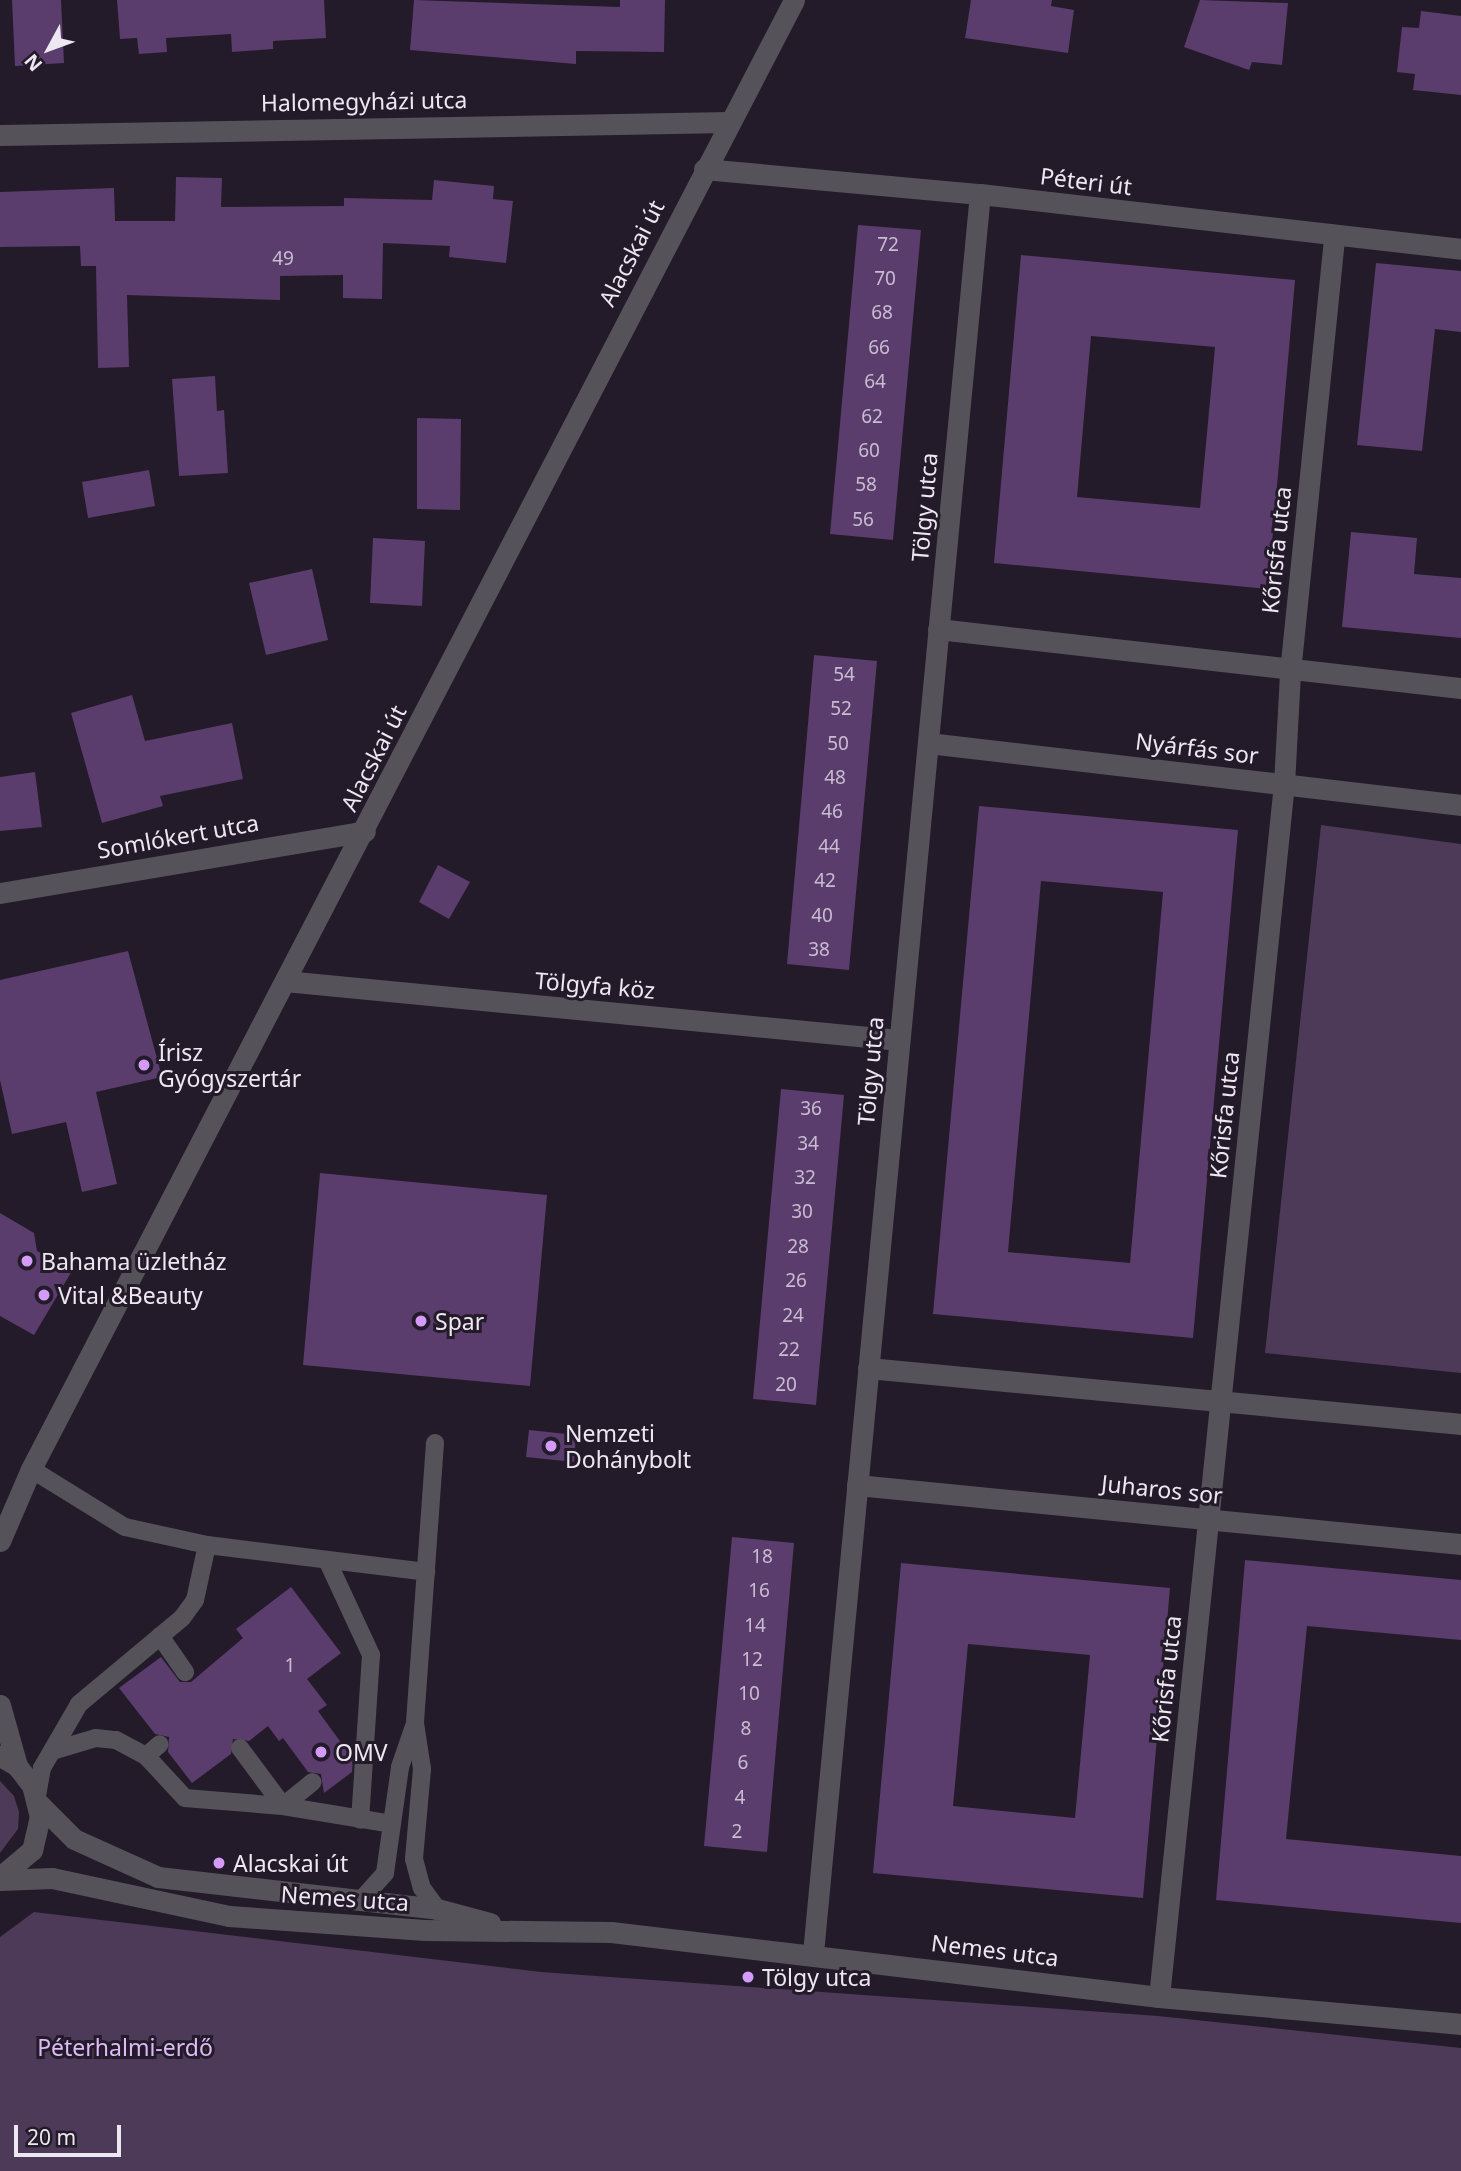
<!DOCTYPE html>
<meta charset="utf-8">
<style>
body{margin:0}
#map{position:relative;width:1461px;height:2171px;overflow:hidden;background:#231b29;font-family:"Noto Sans",sans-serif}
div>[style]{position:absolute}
.green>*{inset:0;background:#4c3a58}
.building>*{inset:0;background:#5a3c6d}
.service>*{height:18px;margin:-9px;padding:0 9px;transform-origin:9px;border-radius:9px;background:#565259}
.minor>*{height:21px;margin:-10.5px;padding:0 10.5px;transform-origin:10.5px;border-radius:10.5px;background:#565259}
.tertiary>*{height:21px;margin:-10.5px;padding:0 10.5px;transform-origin:10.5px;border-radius:10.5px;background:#565259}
.dots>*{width:19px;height:19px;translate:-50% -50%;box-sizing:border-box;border:4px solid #231b29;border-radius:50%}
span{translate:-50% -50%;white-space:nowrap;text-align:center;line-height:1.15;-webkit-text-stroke:6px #231b29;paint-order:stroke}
.number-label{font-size:19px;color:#c8bcd0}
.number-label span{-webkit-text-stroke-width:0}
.street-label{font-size:23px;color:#ece7f1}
.poi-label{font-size:23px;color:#ece7f1}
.left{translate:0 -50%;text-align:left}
.park-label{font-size:23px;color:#deb9f7}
.north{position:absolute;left:14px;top:14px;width:70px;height:70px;-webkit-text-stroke:5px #231b29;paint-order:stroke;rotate:229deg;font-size:19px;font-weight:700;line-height:28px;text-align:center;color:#ece7f1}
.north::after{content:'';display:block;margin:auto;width:24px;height:32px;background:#ece7f1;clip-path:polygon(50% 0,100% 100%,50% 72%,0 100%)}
.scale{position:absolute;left:14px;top:2125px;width:107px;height:32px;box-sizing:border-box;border:4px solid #ece7f1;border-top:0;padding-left:9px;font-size:21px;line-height:24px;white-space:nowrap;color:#ece7f1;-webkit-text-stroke:5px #231b29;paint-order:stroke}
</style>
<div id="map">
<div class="green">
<i style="clip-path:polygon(1321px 825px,1461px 844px,1461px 1373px,1265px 1353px)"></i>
<i style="clip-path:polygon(0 1781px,14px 1796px,19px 1812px,18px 1829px,0 1853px)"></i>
<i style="clip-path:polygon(34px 1912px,541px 1972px,1158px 2016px,1461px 2048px,1461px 2171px,0 2171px,0 1937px)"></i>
</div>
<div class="building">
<i style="clip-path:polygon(12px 0,61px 0,64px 63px,15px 66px)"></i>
<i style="clip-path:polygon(117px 0,324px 0,326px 38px,273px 41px,273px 49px,232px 52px,231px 34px,166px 38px,167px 52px,139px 54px,137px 38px,120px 39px)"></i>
<i style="clip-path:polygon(414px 0,620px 7px,620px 0,665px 0,664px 52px,576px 51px,576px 64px,410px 50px)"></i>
<i style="clip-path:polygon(971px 0,1052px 0,1051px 6px,1074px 10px,1068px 53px,965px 38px)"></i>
<i style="clip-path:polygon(1200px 0,1288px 3px,1282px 65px,1252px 62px,1249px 70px,1184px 47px)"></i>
<i style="clip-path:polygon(1421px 11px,1461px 16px,1461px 95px,1413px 90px,1415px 74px,1397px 72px,1402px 27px,1419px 28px)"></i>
<i style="clip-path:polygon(176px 177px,222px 178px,221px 207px,344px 206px,344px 198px,432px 200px,434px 180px,494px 186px,493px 199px,513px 201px,506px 263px,449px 257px,450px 246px,383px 243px,382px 299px,343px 298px,343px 275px,280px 276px,280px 300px,127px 295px,129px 367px,98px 368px,96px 266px,81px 266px,80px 246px,0 247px,0 192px,114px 188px,115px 221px,175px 221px)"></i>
<i style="clip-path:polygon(858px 225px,921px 230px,893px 540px,830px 534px)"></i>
<i style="clip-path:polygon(evenodd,1021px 255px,1295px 280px,1268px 589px,994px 563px,1021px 255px,1091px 336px,1215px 347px,1200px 508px,1077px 497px,1091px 336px)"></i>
<i style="clip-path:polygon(1376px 263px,1461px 271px,1461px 332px,1435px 329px,1422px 451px,1357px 445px)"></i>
<i style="clip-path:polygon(215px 376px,217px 411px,224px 410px,228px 473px,179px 476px,172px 379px)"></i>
<i style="clip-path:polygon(417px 418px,461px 419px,460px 510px,417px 509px)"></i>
<i style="clip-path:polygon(149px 470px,155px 506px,88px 518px,82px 482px)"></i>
<i style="clip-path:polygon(1351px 532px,1417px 538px,1414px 574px,1461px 578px,1461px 638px,1342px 627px)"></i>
<i style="clip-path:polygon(373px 538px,425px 541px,422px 606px,370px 603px)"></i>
<i style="clip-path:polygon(312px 569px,328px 640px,266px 655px,249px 583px)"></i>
<i style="clip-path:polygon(814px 655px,877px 661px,849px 970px,787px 964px)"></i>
<i style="clip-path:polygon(132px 695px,145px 741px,232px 723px,243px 779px,160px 796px,163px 806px,102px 823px,71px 713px)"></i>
<i style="clip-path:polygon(35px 772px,42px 827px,0 831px,0 777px)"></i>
<i style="clip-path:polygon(evenodd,979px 806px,1238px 830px,1193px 1338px,933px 1314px,979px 806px,1041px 881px,1163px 892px,1130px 1263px,1008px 1252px,1041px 881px)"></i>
<i style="clip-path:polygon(438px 865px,470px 882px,449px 919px,419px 902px)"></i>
<i style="clip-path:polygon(128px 951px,162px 1077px,96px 1092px,117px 1184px,82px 1192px,66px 1122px,12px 1134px,0 1080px,0 980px)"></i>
<i style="clip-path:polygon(781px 1089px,844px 1095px,816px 1405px,753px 1399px)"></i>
<i style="clip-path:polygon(320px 1173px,547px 1195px,530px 1386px,303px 1365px)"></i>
<i style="clip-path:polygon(0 1213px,34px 1233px,37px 1251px,72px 1271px,34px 1335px,0 1316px)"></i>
<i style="clip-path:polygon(529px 1430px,576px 1435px,574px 1462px,526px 1457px)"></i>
<i style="clip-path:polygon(732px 1537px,794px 1543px,767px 1852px,704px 1846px)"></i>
<i style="clip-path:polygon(1245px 1560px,1461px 1580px,1461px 1640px,1307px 1626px,1286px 1839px,1461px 1856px,1461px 1923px,1216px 1900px)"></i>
<i style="clip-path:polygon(evenodd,901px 1563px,1170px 1588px,1143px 1898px,873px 1873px,901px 1563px,968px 1644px,1090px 1655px,1075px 1818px,953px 1806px,968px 1644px)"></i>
<i style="clip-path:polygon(291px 1587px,341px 1653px,307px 1679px,327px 1705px,318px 1711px,353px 1759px,352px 1772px,324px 1793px,321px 1774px,308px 1772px,283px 1738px,279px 1741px,268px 1726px,249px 1741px,233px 1739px,231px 1754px,192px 1783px,168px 1752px,169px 1737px,155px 1734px,119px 1688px,161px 1657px,180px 1682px,191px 1682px,243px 1638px,236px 1629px)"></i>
</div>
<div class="service">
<i style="left:435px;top:1443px;width:281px;rotate:94.1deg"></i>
<i style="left:415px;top:1723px;width:47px;rotate:81.3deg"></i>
<i style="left:422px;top:1769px;width:90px;rotate:95.1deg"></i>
<i style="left:414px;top:1859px;width:30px;rotate:75deg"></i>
<i style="left:422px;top:1888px;width:26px;rotate:54deg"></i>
<i style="left:31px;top:1469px;width:110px;rotate:31.7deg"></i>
<i style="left:125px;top:1527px;width:84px;rotate:12.4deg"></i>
<i style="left:207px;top:1545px;width:221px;rotate:7deg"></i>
<i style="left:327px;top:1560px;width:105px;rotate:65.1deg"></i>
<i style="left:371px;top:1655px;width:165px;rotate:93.8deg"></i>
<i style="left:160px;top:1636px;width:44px;rotate:55.2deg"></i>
<i style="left:240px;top:1748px;width:72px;rotate:53.4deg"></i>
<i style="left:283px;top:1806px;width:38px;rotate:-39deg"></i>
<i style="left:52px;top:1751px;width:46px;rotate:-16.5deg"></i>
<i style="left:96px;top:1738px;width:20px;rotate:6deg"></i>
<i style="left:116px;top:1740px;width:34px;rotate:28deg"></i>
<i style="left:146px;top:1756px;width:57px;rotate:47.1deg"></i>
<i style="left:185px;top:1798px;width:98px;rotate:4.7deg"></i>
<i style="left:283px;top:1806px;width:110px;rotate:9.4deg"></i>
<i style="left:146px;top:1756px;width:18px;rotate:-41deg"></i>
<i style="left:37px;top:1796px;width:28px;rotate:-80deg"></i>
<i style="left:42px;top:1768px;width:74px;rotate:-60deg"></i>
<i style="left:79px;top:1704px;width:134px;rotate:-39.9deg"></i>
<i style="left:182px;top:1618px;width:22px;rotate:-54deg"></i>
<i style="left:195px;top:1600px;width:56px;rotate:-77.7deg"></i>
<i style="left:361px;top:1900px;width:36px;rotate:-48deg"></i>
<i style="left:385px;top:1873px;width:107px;rotate:-81.9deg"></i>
<i style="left:400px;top:1767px;width:43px;rotate:-71.1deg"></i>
</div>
<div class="minor">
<i style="left:0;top:135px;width:729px;rotate:-1.02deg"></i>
<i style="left:704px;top:169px;width:277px;rotate:5.2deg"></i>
<i style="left:980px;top:194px;width:484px;rotate:6.5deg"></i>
<i style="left:938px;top:629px;width:526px;rotate:6.44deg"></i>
<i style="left:928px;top:743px;width:537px;rotate:6.63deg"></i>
<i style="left:0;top:893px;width:370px;rotate:-9.6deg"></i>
<i style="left:285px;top:981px;width:617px;rotate:5.49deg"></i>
<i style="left:868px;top:1368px;width:596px;rotate:5.39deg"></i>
<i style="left:857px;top:1485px;width:607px;rotate:5.58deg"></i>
<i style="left:0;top:1541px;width:78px;rotate:-66.7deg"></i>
<i style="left:31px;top:1469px;width:1655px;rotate:-62.55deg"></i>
<i style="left:0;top:1705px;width:63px;rotate:74.4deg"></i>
<i style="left:813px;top:1953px;width:1767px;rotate:-84.58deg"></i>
<i style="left:1159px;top:1997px;width:1219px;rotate:-84.12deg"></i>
<i style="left:1284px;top:784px;width:112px;rotate:-86.9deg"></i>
<i style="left:1290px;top:672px;width:437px;rotate:-84.2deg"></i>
</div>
<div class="tertiary">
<i style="left:0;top:1756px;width:20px;rotate:30deg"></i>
<i style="left:17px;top:1766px;width:24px;rotate:52deg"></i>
<i style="left:32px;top:1785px;width:32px;rotate:76deg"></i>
<i style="left:40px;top:1816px;width:35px;rotate:103deg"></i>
<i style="left:32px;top:1850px;width:42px;rotate:139.8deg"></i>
<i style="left:39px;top:1804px;width:49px;rotate:45deg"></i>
<i style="left:74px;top:1839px;width:92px;rotate:24.3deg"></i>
<i style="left:158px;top:1877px;width:281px;rotate:6.5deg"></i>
<i style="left:437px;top:1909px;width:55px;rotate:14.8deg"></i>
<i style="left:0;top:1880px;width:52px;rotate:-2.2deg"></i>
<i style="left:52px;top:1878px;width:181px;rotate:12.1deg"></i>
<i style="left:229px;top:1916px;width:196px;rotate:4.1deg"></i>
<i style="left:425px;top:1930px;width:186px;rotate:0.6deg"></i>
<i style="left:611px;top:1932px;width:552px;rotate:6.76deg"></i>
<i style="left:1159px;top:1997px;width:303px;rotate:5.1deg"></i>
</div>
<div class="dots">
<i style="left:144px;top:1065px;background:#d59bfb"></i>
<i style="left:27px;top:1261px;background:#d59bfb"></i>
<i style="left:44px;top:1295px;background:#d59bfb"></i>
<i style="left:421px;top:1321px;background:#d59bfb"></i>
<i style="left:551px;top:1446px;background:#d59bfb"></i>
<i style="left:321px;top:1752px;background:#d59bfb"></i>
<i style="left:219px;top:1863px;background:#d59bfb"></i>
<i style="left:748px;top:1977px;background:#d59bfb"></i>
</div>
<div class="number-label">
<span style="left:888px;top:245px">72</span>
<span style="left:283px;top:259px">49</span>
<span style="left:885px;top:279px">70</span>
<span style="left:882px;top:313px">68</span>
<span style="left:879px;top:348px">66</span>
<span style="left:875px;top:382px">64</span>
<span style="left:872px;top:417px">62</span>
<span style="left:869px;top:451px">60</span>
<span style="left:866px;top:485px">58</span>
<span style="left:863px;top:520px">56</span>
<span style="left:844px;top:675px">54</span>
<span style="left:841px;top:709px">52</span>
<span style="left:838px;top:744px">50</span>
<span style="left:835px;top:778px">48</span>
<span style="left:832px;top:812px">46</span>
<span style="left:829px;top:847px">44</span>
<span style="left:825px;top:881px">42</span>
<span style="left:822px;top:916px">40</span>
<span style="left:819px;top:950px">38</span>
<span style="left:811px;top:1109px">36</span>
<span style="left:808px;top:1144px">34</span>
<span style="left:805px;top:1178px">32</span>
<span style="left:802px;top:1212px">30</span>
<span style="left:798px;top:1247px">28</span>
<span style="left:796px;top:1281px">26</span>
<span style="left:793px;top:1316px">24</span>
<span style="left:789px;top:1350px">22</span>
<span style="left:786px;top:1385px">20</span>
<span style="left:762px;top:1557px">18</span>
<span style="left:759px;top:1591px">16</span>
<span style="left:755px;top:1626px">14</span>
<span style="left:752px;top:1660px">12</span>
<span style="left:290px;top:1666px">1</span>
<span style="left:749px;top:1694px">10</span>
<span style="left:746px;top:1729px">8</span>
<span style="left:743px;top:1763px">6</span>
<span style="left:740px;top:1798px">4</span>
<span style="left:737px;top:1832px">2</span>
</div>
<div class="street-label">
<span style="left:364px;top:101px;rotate:-1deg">Halomegyházi utca</span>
<span style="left:1086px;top:181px;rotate:7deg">Péteri út</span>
<span style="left:631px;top:253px;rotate:-63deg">Alacskai út</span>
<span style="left:924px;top:507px;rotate:-85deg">Tölgy utca</span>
<span style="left:1276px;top:550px;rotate:-84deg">Kőrisfa utca</span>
<span style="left:1197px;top:748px;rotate:7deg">Nyárfás sor</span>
<span style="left:373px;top:758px;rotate:-63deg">Alacskai út</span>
<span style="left:178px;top:836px;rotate:-10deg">Somlókert utca</span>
<span style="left:595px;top:985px;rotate:5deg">Tölgyfa köz</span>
<span style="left:870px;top:1071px;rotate:-85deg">Tölgy utca</span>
<span style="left:1224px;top:1115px;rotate:-84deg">Kőrisfa utca</span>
<span style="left:1162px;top:1489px;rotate:6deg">Juharos sor</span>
<span style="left:1166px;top:1679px;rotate:-84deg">Kőrisfa utca</span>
<span style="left:345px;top:1898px;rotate:4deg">Nemes utca</span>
<span style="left:995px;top:1950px;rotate:7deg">Nemes utca</span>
</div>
<div class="poi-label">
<span class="left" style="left:158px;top:1065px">Írisz<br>Gyógyszertár</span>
<span class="left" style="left:41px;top:1261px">Bahama üzletház</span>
<span class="left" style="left:58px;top:1295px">Vital &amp;Beauty</span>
<span class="left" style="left:435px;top:1321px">Spar</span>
<span class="left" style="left:565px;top:1446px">Nemzeti<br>Dohánybolt</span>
<span class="left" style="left:335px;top:1752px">OMV</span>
<span class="left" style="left:233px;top:1863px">Alacskai út</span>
<span class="left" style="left:762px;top:1977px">Tölgy utca</span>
</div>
<div class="park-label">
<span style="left:125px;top:2047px">Péterhalmi-erdő</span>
</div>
<div class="north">N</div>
<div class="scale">20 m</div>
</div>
